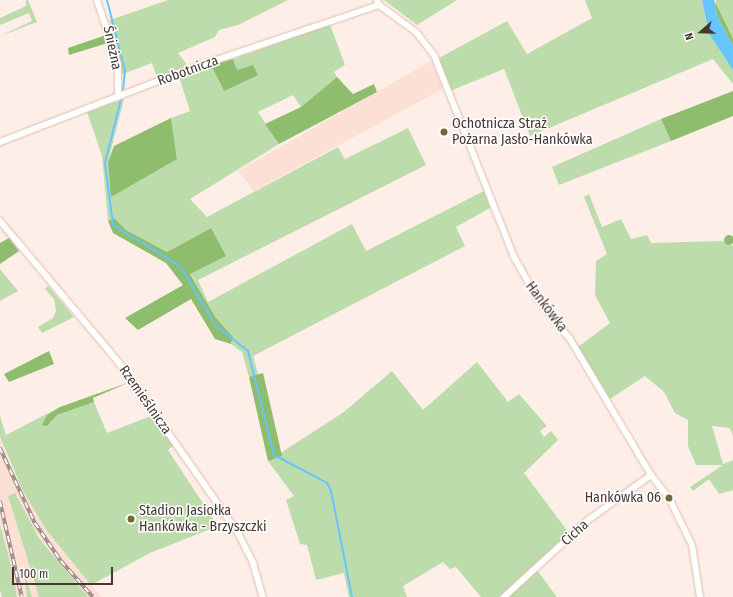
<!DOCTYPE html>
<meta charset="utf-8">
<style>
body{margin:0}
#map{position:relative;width:733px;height:597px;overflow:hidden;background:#feeee8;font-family:"Fira Sans Condensed",sans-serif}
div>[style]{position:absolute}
.built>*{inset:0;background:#fce0d5}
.green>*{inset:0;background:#bddcab}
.forest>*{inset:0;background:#8dbd6d}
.round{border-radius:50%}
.water>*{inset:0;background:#66c5fd}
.stream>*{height:2px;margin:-1px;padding:0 1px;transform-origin:1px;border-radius:1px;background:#66c5fd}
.roads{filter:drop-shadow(0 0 1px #e1bcad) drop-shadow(0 0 1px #e1bcad)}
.minor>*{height:6px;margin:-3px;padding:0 3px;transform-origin:3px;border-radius:3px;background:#fff}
.rail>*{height:3.5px;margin-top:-1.75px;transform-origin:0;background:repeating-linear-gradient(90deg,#fff 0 6px,#9a8b85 0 12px);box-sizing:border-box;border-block:1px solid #9a8b85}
.dots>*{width:11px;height:11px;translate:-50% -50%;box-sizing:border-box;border:2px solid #fff;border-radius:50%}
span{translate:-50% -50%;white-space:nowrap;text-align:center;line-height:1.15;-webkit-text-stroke:3px #fff;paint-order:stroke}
.street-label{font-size:14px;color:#463731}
.poi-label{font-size:14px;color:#463731}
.left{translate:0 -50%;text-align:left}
.right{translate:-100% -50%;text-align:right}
.north{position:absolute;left:681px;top:12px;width:40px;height:40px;-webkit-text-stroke:3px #fff;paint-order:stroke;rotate:250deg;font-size:11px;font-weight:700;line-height:16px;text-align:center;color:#463731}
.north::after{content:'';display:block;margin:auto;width:14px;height:18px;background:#463731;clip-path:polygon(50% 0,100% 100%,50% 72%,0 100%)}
.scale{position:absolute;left:12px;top:567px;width:101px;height:18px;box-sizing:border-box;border:2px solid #463731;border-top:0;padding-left:5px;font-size:12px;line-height:14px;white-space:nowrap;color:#463731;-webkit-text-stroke:3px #fff;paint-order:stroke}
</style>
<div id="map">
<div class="built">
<i style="clip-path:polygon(431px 61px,443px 89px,254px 191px,238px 171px)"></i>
<i style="clip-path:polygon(0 437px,11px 467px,47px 531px,102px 597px,88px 597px,83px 592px,8px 496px,39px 597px,32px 597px,24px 571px,27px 597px,17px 597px,0 525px)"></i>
</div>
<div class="green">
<i style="clip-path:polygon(26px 0,28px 0,37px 22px,0 36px,32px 21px,29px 13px,0 25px,0 18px,26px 6px)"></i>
<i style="clip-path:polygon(168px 0,288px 0,238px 25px,219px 30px,215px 37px,178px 53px,188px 66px,157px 79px,152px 63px,120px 75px,110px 20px)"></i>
<i style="clip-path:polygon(384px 0,457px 0,417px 25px)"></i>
<i style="clip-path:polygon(585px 0,702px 0,709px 34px,733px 70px,733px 84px,713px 59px,530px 136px,504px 69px,450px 91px,439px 58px,507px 21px,527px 54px,592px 18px)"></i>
<i style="clip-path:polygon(716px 0,733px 0,733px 39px,717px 10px)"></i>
<i style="clip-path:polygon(330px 24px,345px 65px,334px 72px,337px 77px,301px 107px,293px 95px,258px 112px,279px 144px,190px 199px,207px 217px,338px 147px,345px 159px,408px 128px,426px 165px,198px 280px,208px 302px,352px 224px,366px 251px,484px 191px,490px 208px,456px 227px,465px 246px,253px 356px,258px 374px,249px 377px,242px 352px,231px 344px,233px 337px,216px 318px,190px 273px,211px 228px,167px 252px,126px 230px,114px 218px,108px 221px,102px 156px,87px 112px,124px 99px,108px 162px,177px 159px,171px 118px,190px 111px,179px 77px,211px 65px,224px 91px,237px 70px,233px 59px)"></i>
<i style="clip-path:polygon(661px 119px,671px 141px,559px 185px,552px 167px)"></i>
<i style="clip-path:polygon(589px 194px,602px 227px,621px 219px,631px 239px,647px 235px,651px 243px,722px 241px,733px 246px,733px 437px,730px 428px,712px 426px,723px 464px,733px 460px,733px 490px,719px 494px,709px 479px,693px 491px,690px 487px,723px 465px,696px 465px,688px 446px,688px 420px,675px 413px,664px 392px,645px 376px,610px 399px,578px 347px,610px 323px,595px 295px,596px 261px,607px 254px,584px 197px)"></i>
<i style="clip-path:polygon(0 269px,18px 291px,0 301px)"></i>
<i style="clip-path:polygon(48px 286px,74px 317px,42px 333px,38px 327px,53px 318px,56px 311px,54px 299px,45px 289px)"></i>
<i style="clip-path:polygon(477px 362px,508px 402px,519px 394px,547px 426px,540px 431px,544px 437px,551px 431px,558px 440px,524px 473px,569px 533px,499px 597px,481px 597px,456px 567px,450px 569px,443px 562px,403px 586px,407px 597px,349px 597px,344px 573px,316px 580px,307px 545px,300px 544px,286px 500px,294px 496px,268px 461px,344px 412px,392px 371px,423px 410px)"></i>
<i style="clip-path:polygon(94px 402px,107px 433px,151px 416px,174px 445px,168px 450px,218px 526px,150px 553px,91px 585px,47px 531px,23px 491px,0 437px,0 416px,6px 435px,60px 407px,47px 415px,47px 426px,57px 415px)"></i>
<i style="clip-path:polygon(15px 493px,39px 538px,88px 597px,39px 597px,8px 496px)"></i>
<i style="clip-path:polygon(0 525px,12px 569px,17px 597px,2px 597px,0 590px)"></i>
<i style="clip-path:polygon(537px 570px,557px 597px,508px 597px)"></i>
<i style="clip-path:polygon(24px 571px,32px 597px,27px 597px)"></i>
</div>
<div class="forest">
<i style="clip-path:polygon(714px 0,733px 39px,733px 46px,717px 16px)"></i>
<i style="clip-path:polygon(109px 34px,111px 42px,69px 55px,68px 48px)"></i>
<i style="clip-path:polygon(233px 59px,237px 70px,253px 65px,258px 75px,224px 91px,211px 65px)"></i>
<i style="clip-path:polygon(337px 77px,353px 94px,374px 84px,377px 92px,279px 144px,265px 124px,301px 107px)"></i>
<i style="clip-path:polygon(733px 91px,733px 116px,671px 141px,661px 119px)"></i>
<i style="clip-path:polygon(171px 118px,177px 159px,111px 197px,108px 162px,114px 146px)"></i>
<i style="clip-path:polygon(114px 218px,126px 230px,167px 252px,211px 228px,226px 256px,190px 274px,216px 318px,233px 337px,231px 344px,215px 339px,191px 299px,138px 330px,125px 318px,183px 285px,166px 263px,113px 233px,108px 221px)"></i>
<i class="round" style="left:724px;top:235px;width:10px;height:10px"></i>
<i style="clip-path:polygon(9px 238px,19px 251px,0 264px,0 243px)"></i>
<i style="clip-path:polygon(49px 351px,54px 364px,9px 382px,4px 374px)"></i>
<i style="clip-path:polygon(263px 373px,282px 456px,268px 461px,249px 377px)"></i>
<i style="clip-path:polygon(130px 382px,93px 398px,94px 402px,57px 415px,47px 426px,42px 425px,47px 415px,60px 407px)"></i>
</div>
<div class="water">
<i style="clip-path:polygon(702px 0,714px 0,717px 16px,733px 46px,733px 70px,709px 34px)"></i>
</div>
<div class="stream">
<i style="left:107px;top:0;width:73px;rotate:75.8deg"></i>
<i style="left:125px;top:71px;width:18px;rotate:96deg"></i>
<i style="left:121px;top:99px;width:66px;rotate:104deg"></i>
<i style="left:105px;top:163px;width:63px;rotate:82.6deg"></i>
<i style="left:113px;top:225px;width:79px;rotate:31.5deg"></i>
<i style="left:180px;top:266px;width:70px;rotate:59deg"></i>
<i style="left:216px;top:326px;width:41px;rotate:38deg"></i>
<i style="left:248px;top:351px;width:107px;rotate:76deg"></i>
<i style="left:274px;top:455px;width:60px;rotate:27.8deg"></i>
<i style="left:327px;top:483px;width:9px;rotate:63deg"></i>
<i style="left:331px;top:491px;width:108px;rotate:78.8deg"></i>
</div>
<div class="roads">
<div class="minor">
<i style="left:97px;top:0;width:67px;rotate:71.8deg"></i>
<i style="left:118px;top:64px;width:33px;rotate:90deg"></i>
<i style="left:377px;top:0;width:5px;rotate:68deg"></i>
<i style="left:379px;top:5px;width:46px;rotate:36.1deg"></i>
<i style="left:416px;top:32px;width:29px;rotate:52deg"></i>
<i style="left:434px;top:55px;width:217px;rotate:68.4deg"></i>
<i style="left:514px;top:257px;width:47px;rotate:60.7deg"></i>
<i style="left:537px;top:298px;width:53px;rotate:51.2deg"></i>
<i style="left:570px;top:339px;width:158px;rotate:59.2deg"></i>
<i style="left:651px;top:475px;width:29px;rotate:52deg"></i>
<i style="left:669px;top:498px;width:52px;rotate:63.9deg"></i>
<i style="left:692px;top:545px;width:53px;rotate:81.3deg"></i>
<i style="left:0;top:142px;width:197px;rotate:-21.1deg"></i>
<i style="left:184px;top:71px;width:206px;rotate:-18.7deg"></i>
<i style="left:0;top:221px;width:185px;rotate:50deg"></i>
<i style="left:119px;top:363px;width:99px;rotate:54.9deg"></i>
<i style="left:176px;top:444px;width:108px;rotate:55.1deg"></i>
<i style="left:238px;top:533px;width:34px;rotate:63deg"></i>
<i style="left:253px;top:563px;width:35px;rotate:74deg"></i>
<i style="left:504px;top:597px;width:114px;rotate:-42.5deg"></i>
<i style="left:588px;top:520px;width:77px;rotate:-35.5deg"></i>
</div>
</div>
<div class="rail">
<i style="left:0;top:448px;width:83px;rotate:65deg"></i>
<i style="left:35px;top:523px;width:46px;rotate:55.6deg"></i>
<i style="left:61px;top:561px;width:48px;rotate:48.4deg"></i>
<i style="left:0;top:501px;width:98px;rotate:77.1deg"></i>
</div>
<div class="dots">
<i style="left:444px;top:132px;background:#766735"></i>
<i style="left:669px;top:498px;background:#766735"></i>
<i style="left:131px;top:519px;background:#766735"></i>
</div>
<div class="street-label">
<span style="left:112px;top:48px;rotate:78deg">Śnieżna</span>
<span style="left:188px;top:71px;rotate:-20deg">Robotnicza</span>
<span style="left:546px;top:307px;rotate:53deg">Hankówka</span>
<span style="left:145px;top:400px;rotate:55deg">Rzemieślnicza</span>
<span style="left:575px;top:533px;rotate:-42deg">Cicha</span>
</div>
<div class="poi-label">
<span class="left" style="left:452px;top:132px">Ochotnicza Straż<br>Pożarna Jasło-Hankówka</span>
<span class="right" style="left:661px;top:498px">Hankówka 06</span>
<span class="left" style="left:139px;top:519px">Stadion Jasiołka<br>Hankówka - Brzyszczki</span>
</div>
<div class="north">N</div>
<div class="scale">100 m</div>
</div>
